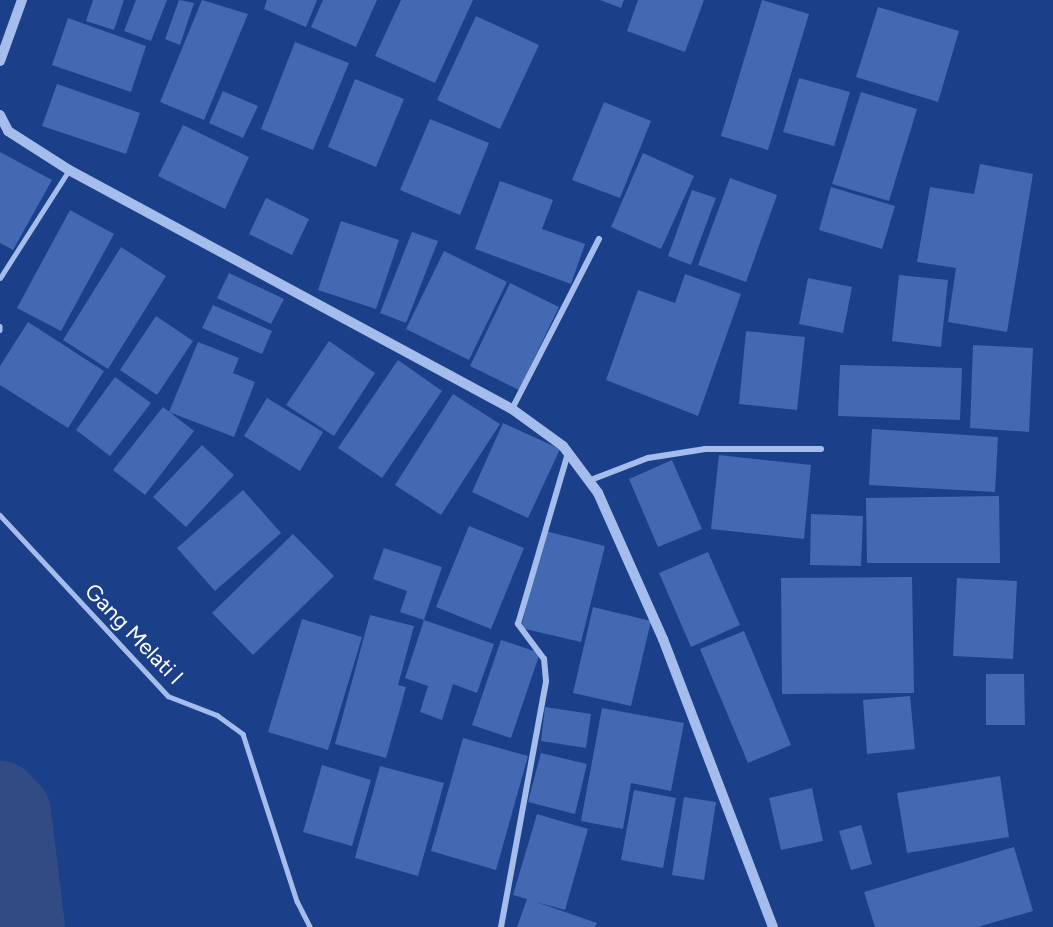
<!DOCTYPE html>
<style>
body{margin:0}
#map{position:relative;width:1053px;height:927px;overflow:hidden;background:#1b3f89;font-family:Figtree,sans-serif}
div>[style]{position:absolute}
.river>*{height:80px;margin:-40px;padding:0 40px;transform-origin:40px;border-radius:40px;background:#324c83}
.building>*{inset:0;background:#4469b2}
.service>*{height:4.5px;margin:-2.25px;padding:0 2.25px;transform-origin:2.25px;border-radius:2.25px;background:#a5bdec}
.minor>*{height:6px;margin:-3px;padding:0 3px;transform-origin:3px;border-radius:3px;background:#a5bdec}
.tertiary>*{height:10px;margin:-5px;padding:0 5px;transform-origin:5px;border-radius:5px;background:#a5bdec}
span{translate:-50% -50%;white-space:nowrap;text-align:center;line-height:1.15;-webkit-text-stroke:4.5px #1b3f89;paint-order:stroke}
.street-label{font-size:22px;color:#fff}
</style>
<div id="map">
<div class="river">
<i style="left:0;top:801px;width:16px;rotate:47deg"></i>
<i style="left:11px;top:813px;width:115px;rotate:83deg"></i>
</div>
<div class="building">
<i style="clip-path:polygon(93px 0,124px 0,114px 30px,86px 21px)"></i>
<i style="clip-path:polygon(136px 0,167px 0,151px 41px,124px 31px)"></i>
<i style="clip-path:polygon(179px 0,194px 3px,180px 45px,165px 39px)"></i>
<i style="clip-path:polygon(202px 0,248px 14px,204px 120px,160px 102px)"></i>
<i style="clip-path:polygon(267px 0,317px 0,306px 27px,264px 9px)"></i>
<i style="clip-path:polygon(323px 0,377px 0,356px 47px,311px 27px)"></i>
<i style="clip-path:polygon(401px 0,473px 0,435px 83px,375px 56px)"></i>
<i style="clip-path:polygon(600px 0,624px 0,621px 8px)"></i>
<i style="clip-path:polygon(638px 0,704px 0,685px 52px,627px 31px)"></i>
<i style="clip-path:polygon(762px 0,809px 14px,768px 150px,721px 136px)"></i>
<i style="clip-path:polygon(878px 7px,959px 31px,938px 102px,856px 77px)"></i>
<i style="clip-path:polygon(476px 16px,539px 45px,500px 129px,437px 100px)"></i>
<i style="clip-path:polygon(68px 18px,146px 46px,131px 92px,52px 65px)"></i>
<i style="clip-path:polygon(295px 42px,349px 63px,313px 150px,261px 129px)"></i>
<i style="clip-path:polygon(799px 78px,850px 92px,834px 146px,783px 132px)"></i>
<i style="clip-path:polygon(355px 79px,404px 99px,376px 167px,328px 147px)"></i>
<i style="clip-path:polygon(57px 84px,140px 113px,126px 154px,42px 126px)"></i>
<i style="clip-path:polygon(223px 91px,258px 106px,243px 138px,209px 123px)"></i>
<i style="clip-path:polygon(861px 92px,917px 109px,889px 201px,832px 184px)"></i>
<i style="clip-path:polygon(604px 102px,651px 121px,620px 198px,572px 180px)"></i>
<i style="clip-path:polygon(430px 119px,489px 143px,460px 215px,400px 190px)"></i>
<i style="clip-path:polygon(183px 125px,249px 157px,225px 209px,158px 176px)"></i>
<i style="clip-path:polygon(0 152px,52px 180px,13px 250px,0 243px)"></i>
<i style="clip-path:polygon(643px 153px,694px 176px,661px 249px,611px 227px)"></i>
<i style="clip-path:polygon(980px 164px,1033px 174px,1007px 332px,948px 322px,956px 268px,917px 262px,930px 187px,974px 194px)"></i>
<i style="clip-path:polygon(730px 178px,777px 195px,746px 282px,698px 265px)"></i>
<i style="clip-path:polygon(500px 181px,553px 200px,542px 229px,585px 244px,571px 284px,475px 249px)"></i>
<i style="clip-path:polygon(831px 187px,895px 206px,882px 249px,819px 230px)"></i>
<i style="clip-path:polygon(692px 190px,716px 198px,691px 265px,668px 256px)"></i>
<i style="clip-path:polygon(266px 198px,309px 219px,292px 255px,249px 234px)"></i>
<i style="clip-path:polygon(70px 210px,114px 234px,61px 331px,17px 308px)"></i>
<i style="clip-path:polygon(341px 221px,399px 240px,376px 309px,318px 290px)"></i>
<i style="clip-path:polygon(412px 232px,438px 241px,406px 323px,380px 313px)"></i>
<i style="clip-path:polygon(121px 247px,166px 276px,108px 369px,63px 340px)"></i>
<i style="clip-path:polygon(444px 251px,507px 282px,469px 360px,406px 329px)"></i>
<i style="clip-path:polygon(229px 273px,284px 299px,271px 324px,217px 298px)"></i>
<i style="clip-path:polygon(685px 274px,741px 294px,698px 416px,606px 380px,638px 290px,675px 303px)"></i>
<i style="clip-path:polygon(899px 275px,948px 280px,941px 347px,892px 341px)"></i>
<i style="clip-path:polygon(808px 278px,852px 287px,843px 333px,799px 324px)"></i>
<i style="clip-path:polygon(510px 283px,559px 307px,519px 390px,470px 366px)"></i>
<i style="clip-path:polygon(213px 305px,272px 331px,262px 354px,202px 328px)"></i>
<i style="clip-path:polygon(156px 316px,193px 341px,157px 395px,120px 370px)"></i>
<i style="clip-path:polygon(28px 322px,104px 371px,68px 428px,0 385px,0 366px)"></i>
<i style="clip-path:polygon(746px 331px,805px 337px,797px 410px,739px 404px)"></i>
<i style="clip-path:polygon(329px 341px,375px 373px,334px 436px,286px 405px)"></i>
<i style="clip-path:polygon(198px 342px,239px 358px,233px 373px,255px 382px,234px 437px,169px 412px)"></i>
<i style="clip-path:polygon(973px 345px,1033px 348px,1029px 432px,970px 428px)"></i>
<i style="clip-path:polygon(398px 360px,442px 391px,382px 478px,338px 448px)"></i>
<i style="clip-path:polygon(840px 365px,962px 368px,960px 420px,838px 416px)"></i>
<i style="clip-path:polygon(115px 377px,151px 403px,110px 456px,76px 430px)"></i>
<i style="clip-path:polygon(453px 394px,500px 424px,441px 515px,395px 485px)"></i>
<i style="clip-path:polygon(267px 398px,323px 432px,300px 471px,244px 436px)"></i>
<i style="clip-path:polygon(163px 407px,194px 431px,145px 495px,113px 470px)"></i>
<i style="clip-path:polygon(503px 423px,560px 449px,528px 518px,472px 492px)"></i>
<i style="clip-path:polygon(872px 429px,998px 437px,995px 492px,869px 485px)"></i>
<i style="clip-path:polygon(202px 445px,234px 475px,186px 527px,153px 497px)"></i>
<i style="clip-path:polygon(719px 455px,811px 465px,804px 539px,711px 529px)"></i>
<i style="clip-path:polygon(672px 460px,702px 529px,658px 547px,629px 479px)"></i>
<i style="clip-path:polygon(243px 490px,281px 533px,215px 591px,177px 548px)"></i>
<i style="clip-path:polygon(999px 496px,1000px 563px,867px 563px,866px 498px)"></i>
<i style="clip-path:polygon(811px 514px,863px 516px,861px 566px,810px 565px)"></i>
<i style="clip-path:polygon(469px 526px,524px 548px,491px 629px,436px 607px)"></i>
<i style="clip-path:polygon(545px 531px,605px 546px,581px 642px,521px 628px)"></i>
<i style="clip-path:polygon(293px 534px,334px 576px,253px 655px,212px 613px)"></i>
<i style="clip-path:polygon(384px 548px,442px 567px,424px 620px,400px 612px,407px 591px,373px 579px)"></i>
<i style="clip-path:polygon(708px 552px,740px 625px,691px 647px,659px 573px)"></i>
<i style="clip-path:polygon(912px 577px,914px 693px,782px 694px,781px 578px)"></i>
<i style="clip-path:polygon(957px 578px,1017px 581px,1013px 659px,953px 656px)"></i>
<i style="clip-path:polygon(593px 607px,651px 621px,631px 706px,573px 693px)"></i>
<i style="clip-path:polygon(370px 615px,414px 626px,398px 685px,406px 687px,386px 758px,335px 744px)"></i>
<i style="clip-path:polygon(302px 619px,362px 637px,328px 750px,268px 732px)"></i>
<i style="clip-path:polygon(424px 620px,494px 644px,477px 693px,453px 684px,442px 720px,420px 712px,428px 686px,405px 678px)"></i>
<i style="clip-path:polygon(744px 631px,791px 745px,748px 763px,700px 649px)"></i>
<i style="clip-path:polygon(501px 640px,540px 653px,511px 738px,472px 725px)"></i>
<i style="clip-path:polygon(986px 674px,1024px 674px,1025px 725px,986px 725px)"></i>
<i style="clip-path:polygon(910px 696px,915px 749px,867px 754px,863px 700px)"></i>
<i style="clip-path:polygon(545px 707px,591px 714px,586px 748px,541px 741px)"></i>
<i style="clip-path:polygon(602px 708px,684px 723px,671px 791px,631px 783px,623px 829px,581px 821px)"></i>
<i style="clip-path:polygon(463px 738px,528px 756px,496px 870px,431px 851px)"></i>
<i style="clip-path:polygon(541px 753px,587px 764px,575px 814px,528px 802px)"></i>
<i style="clip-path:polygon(322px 765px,371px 780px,352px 846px,303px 832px)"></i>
<i style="clip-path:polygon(380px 766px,444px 783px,418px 876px,355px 858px)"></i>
<i style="clip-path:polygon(1000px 776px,1009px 837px,907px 853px,897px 793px)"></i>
<i style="clip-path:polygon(812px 788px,823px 841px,781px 850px,769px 798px)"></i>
<i style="clip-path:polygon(634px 790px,676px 798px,663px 868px,621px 860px)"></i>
<i style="clip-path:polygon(684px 797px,716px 802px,704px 880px,672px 875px)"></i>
<i style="clip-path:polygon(537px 814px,588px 829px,565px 910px,536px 902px,597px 923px,595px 927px,517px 927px,527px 899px,513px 895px)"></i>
<i style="clip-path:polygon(861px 825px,872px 864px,851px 870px,839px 831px)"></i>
<i style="clip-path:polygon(1014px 847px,1033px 911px,978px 927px,875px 927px,864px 892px)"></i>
</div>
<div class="service">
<i style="left:0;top:278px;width:128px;rotate:-57.4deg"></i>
<i style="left:0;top:326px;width:4px;rotate:90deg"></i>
<i style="left:0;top:515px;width:247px;rotate:47.1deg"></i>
<i style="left:168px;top:696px;width:53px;rotate:21.2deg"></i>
<i style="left:217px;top:715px;width:32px;rotate:36deg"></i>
<i style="left:243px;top:734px;width:176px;rotate:72.1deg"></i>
<i style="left:297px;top:901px;width:29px;rotate:63deg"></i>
</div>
<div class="minor">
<i style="left:512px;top:409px;width:191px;rotate:-62.9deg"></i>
<i style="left:588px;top:481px;width:64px;rotate:-21deg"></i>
<i style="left:648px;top:458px;width:58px;rotate:-9deg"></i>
<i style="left:705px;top:449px;width:116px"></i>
<i style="left:501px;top:927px;width:250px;rotate:-79.6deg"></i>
<i style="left:546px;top:681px;width:22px;rotate:-95deg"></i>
<i style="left:544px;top:659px;width:44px;rotate:-126.6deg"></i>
<i style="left:518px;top:624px;width:175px;rotate:-73.7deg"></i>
</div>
<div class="tertiary">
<i style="left:0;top:61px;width:65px;rotate:-70.2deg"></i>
<i style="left:0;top:115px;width:18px;rotate:63deg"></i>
<i style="left:8px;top:131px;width:72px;rotate:32.6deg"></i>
<i style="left:69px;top:170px;width:503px;rotate:28.35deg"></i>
<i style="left:512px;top:409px;width:63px;rotate:36deg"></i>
<i style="left:563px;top:446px;width:59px;rotate:53.3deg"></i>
<i style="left:598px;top:493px;width:160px;rotate:66deg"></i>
<i style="left:663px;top:639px;width:308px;rotate:69.1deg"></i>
</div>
<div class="street-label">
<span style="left:134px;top:634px;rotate:46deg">Gang Melati I</span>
</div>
</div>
